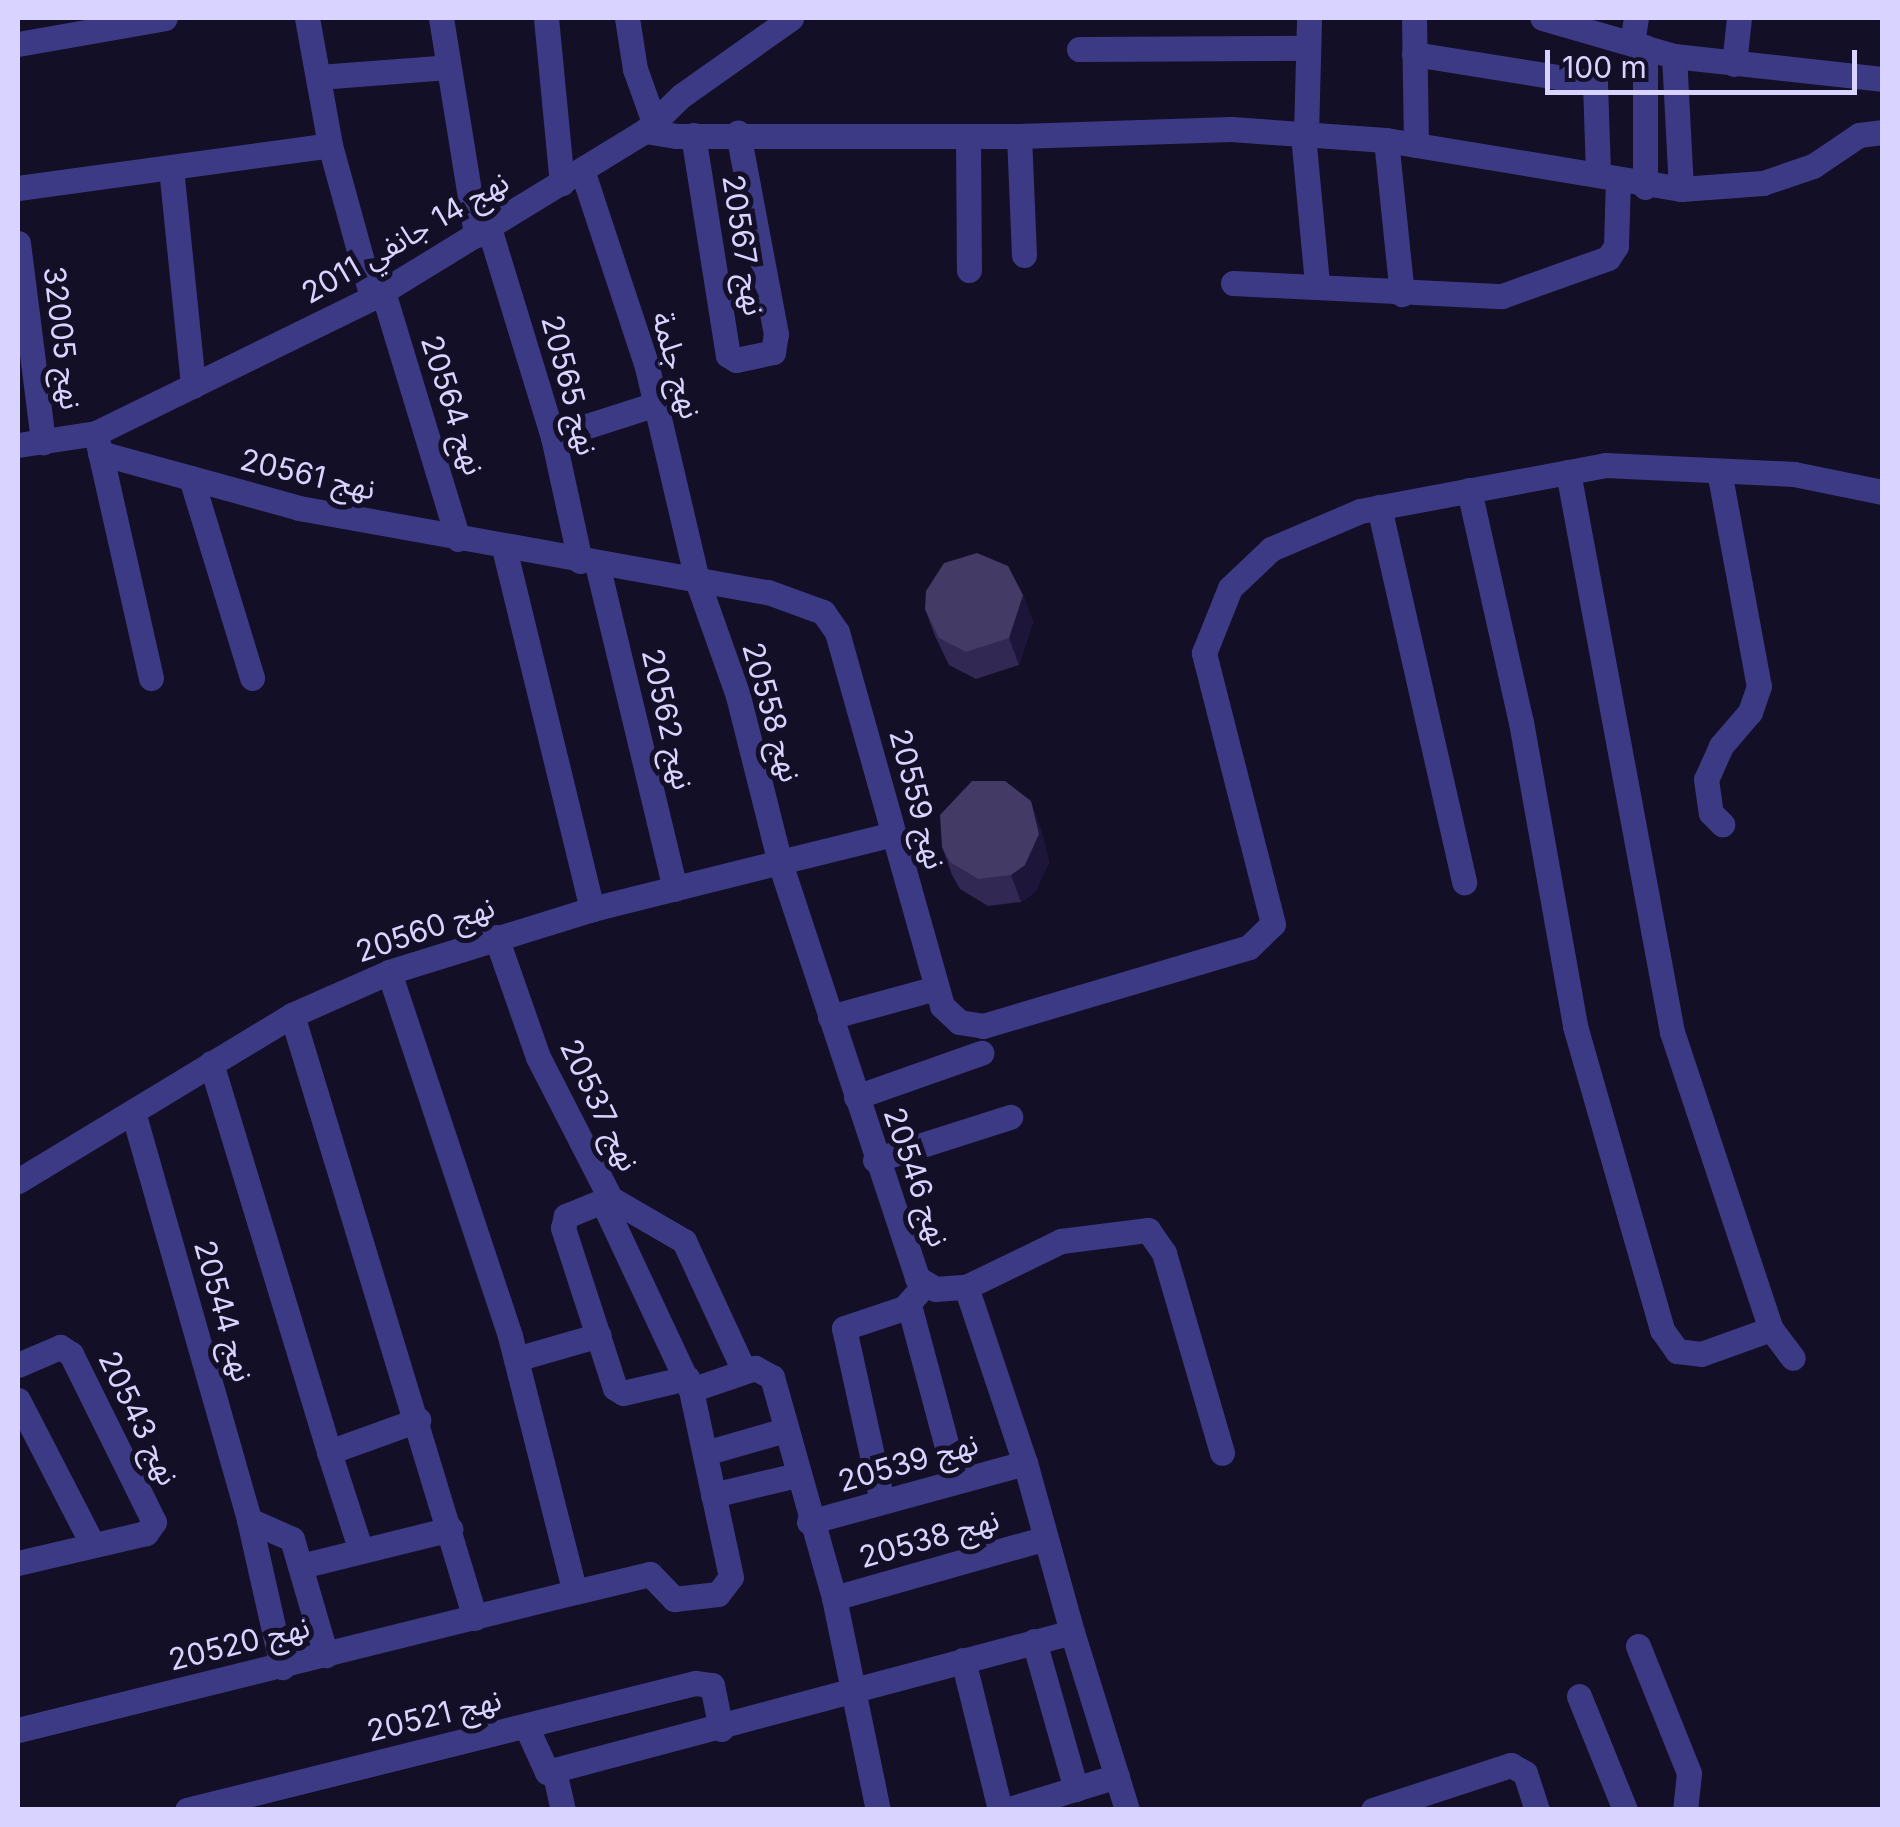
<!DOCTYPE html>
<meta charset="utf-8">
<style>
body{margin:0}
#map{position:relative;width:1900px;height:1827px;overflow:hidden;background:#130f26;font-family:Inter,"Noto Sans Arabic",sans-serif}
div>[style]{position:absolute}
.minor>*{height:25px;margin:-12.5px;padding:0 12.5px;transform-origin:12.5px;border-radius:12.5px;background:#3d3a85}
.wall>*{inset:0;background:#312854}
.shaded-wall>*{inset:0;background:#1d163a}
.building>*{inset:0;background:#433a66}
span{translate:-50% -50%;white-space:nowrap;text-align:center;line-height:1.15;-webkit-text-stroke:10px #130f26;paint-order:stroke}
.street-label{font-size:30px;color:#d9d4ff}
.frame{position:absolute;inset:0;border:20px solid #d9d4ff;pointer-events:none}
.scale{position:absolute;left:1545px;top:50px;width:312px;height:45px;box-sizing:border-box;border:5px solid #d9d4ff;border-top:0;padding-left:12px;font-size:30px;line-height:35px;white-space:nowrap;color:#d9d4ff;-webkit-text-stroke:8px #130f26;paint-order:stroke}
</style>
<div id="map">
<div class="minor">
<i style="left:307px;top:18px;width:129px;rotate:79.7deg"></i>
<i style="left:441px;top:18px;width:220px;rotate:80.8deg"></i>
<i style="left:546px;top:18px;width:166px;rotate:84.5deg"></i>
<i style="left:627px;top:18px;width:52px;rotate:81.1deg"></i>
<i style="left:635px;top:69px;width:56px;rotate:70.3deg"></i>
<i style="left:1414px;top:18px;width:127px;rotate:89.1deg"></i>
<i style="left:1632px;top:43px;width:25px;rotate:-81deg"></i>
<i style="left:18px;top:44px;width:149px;rotate:-10deg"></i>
<i style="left:1079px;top:49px;width:229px;rotate:-0.3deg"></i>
<i style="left:1414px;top:54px;width:183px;rotate:9.1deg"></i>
<i style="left:1595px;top:83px;width:92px;rotate:88.1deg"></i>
<i style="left:1674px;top:56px;width:209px;rotate:6.3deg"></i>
<i style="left:1734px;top:64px;width:46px;rotate:-83.8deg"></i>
<i style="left:319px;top:77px;width:129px;rotate:-4.4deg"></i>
<i style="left:645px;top:131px;width:31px;rotate:9deg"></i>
<i style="left:676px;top:136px;width:343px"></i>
<i style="left:693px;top:135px;width:223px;rotate:81deg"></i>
<i style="left:728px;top:355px;width:9px;rotate:32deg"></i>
<i style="left:736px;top:360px;width:38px;rotate:-12deg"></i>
<i style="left:773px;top:352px;width:18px;rotate:-81deg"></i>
<i style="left:776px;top:334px;width:205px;rotate:-100.7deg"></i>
<i style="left:1303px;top:135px;width:150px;rotate:84.6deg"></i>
<i style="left:1306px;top:135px;width:117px;rotate:-88.5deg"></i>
<i style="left:968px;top:136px;width:134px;rotate:89.6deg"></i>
<i style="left:1386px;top:140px;width:155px;rotate:84.1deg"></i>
<i style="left:171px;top:168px;width:219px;rotate:84.2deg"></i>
<i style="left:582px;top:170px;width:207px;rotate:71.7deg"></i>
<i style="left:647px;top:367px;width:219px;rotate:76.8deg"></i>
<i style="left:697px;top:580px;width:123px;rotate:70.5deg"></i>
<i style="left:738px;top:696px;width:172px;rotate:75.9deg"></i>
<i style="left:780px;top:863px;width:437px;rotate:71.7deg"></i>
<i style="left:917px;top:1278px;width:21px;rotate:31deg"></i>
<i style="left:935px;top:1289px;width:31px;rotate:-4deg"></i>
<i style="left:966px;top:1287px;width:106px;rotate:-25.8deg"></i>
<i style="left:1061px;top:1241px;width:88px;rotate:-7.2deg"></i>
<i style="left:1148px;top:1230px;width:28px;rotate:55deg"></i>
<i style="left:1164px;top:1253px;width:208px;rotate:73.8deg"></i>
<i style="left:1645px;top:187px;width:140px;rotate:-90deg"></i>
<i style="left:18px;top:188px;width:315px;rotate:-7.8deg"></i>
<i style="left:330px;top:145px;width:159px;rotate:74.6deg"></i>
<i style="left:1681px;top:189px;width:82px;rotate:-4.2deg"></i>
<i style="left:1763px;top:183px;width:53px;rotate:-18.8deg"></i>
<i style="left:1813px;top:166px;width:55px;rotate:-34deg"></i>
<i style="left:1859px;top:135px;width:23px;rotate:-7deg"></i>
<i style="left:489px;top:228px;width:219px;rotate:73deg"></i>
<i style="left:553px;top:437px;width:127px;rotate:77.7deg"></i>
<i style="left:18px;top:243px;width:201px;rotate:82.8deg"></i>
<i style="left:1024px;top:255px;width:119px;rotate:-92.4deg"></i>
<i style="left:1019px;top:136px;width:212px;rotate:-1.9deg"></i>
<i style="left:1231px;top:129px;width:155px;rotate:4.1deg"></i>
<i style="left:1386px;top:140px;width:299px;rotate:9.4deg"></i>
<i style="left:1681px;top:189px;width:133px;rotate:-93deg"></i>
<i style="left:1674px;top:56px;width:137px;rotate:-163.9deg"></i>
<i style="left:1233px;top:283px;width:269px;rotate:2.8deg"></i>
<i style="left:1502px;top:296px;width:113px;rotate:-19.7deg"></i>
<i style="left:1608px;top:258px;width:14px;rotate:-56deg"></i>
<i style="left:1616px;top:246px;width:66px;rotate:-88.3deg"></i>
<i style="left:383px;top:292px;width:258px;rotate:73.1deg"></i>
<i style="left:553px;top:437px;width:108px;rotate:-17.8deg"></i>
<i style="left:98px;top:443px;width:241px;rotate:77.3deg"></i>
<i style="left:18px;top:445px;width:79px;rotate:-8.7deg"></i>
<i style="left:96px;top:433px;width:307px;rotate:-26.1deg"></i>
<i style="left:372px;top:298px;width:320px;rotate:-31.5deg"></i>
<i style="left:645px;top:131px;width:50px;rotate:-44.2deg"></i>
<i style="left:681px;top:96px;width:135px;rotate:-35.3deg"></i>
<i style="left:100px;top:453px;width:206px;rotate:15.4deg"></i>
<i style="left:299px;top:508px;width:476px;rotate:10.2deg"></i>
<i style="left:768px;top:592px;width:59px;rotate:20deg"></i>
<i style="left:823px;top:612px;width:24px;rotate:55deg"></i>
<i style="left:837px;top:632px;width:388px;rotate:74.3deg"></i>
<i style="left:942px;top:1006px;width:23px;rotate:43deg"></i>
<i style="left:959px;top:1022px;width:24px;rotate:9deg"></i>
<i style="left:983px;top:1026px;width:277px;rotate:-16.5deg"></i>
<i style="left:1249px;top:947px;width:33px;rotate:-44deg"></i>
<i style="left:1273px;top:924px;width:280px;rotate:-104.3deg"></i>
<i style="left:1204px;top:653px;width:70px;rotate:-68.2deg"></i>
<i style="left:1230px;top:588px;width:57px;rotate:-43.6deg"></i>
<i style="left:1271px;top:549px;width:97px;rotate:-23.1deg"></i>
<i style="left:1360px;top:511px;width:249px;rotate:-10.6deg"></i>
<i style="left:1605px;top:465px;width:189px;rotate:2.7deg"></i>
<i style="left:1794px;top:474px;width:90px;rotate:11.6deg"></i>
<i style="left:1719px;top:471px;width:219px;rotate:79.5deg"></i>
<i style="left:1759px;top:686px;width:28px;rotate:109deg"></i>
<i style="left:1750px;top:712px;width:45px;rotate:130.5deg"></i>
<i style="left:1721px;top:746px;width:36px;rotate:114deg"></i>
<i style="left:1706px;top:779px;width:34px;rotate:82deg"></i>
<i style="left:1711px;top:813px;width:16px;rotate:45deg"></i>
<i style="left:1568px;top:472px;width:570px;rotate:79.48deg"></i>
<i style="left:1672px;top:1032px;width:313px;rotate:71.6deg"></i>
<i style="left:1771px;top:1329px;width:36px;rotate:53deg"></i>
<i style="left:191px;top:478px;width:209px;rotate:73deg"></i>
<i style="left:1469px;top:490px;width:238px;rotate:77.4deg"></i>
<i style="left:1521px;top:722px;width:309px;rotate:79.9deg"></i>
<i style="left:1575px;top:1026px;width:316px;rotate:74deg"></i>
<i style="left:1662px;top:1330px;width:26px;rotate:54deg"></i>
<i style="left:1677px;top:1351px;width:24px;rotate:7deg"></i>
<i style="left:1701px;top:1354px;width:74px;rotate:-19.7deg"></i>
<i style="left:1379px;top:507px;width:385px;rotate:77.2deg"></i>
<i style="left:504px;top:548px;width:372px;rotate:76.3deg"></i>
<i style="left:597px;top:564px;width:334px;rotate:76.5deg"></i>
<i style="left:496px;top:937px;width:127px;rotate:70.7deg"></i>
<i style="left:538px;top:1057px;width:158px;rotate:62.9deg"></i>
<i style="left:610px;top:1198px;width:86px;rotate:30.2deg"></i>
<i style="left:684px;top:1241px;width:143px;rotate:65.2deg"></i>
<i style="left:389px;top:972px;width:384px;rotate:71.6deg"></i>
<i style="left:510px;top:1336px;width:264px;rotate:75.8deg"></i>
<i style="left:575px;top:1592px;width:77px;rotate:-13.5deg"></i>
<i style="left:650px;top:1574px;width:35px;rotate:46deg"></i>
<i style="left:674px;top:1599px;width:44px;rotate:-6.5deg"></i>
<i style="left:718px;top:1594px;width:21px;rotate:-53deg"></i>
<i style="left:731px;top:1577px;width:191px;rotate:-102.1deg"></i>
<i style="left:691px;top:1390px;width:208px;rotate:-115.1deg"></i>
<i style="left:292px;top:1015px;width:630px;rotate:73.12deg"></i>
<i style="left:830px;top:1017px;width:110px;rotate:-15.3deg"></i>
<i style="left:211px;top:1063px;width:407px;rotate:73.1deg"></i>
<i style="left:329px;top:1452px;width:95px;rotate:-19.8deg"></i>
<i style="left:856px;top:1097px;width:133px;rotate:-19.4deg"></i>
<i style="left:133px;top:1112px;width:424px;rotate:74.1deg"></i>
<i style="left:249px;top:1520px;width:47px;rotate:23.8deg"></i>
<i style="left:292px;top:1539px;width:121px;rotate:73.7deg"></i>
<i style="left:875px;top:1160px;width:142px;rotate:-17.7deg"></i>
<i style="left:18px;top:1181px;width:320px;rotate:-31.2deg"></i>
<i style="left:292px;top:1015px;width:106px;rotate:-23.9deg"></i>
<i style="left:389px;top:972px;width:213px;rotate:-17.2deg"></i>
<i style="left:592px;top:909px;width:310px;rotate:-14deg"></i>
<i style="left:610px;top:1198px;width:48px;rotate:157.8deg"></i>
<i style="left:566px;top:1216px;width:12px;rotate:104deg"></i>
<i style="left:563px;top:1228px;width:168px;rotate:72deg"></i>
<i style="left:615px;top:1388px;width:9px;rotate:32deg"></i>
<i style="left:623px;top:1393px;width:66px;rotate:-13.2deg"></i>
<i style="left:909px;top:1305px;width:182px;rotate:75deg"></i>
<i style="left:516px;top:1359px;width:86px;rotate:-16.1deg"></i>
<i style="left:18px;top:1365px;width:46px;rotate:-23.2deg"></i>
<i style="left:60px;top:1347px;width:13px;rotate:32deg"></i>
<i style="left:71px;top:1354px;width:187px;rotate:63.7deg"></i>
<i style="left:154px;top:1522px;width:14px;rotate:126deg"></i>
<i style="left:146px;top:1533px;width:131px;rotate:166.8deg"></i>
<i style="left:691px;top:1390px;width:68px;rotate:-19deg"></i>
<i style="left:755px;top:1368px;width:19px;rotate:28deg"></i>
<i style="left:772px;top:1377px;width:230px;rotate:74.3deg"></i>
<i style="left:834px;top:1598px;width:217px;rotate:78.3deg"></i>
<i style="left:18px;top:1400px;width:163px;rotate:62.7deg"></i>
<i style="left:329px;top:1452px;width:104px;rotate:72.1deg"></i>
<i style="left:705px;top:1453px;width:83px;rotate:-16deg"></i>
<i style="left:713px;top:1495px;width:86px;rotate:-13.4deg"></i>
<i style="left:882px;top:1501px;width:177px;rotate:-102.4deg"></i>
<i style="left:844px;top:1328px;width:63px;rotate:-18.4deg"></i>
<i style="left:904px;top:1308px;width:30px;rotate:-48deg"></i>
<i style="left:249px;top:1520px;width:151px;rotate:77.3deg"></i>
<i style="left:809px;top:1522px;width:224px;rotate:-15.3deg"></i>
<i style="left:301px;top:1566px;width:154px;rotate:-13.9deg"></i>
<i style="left:834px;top:1598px;width:217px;rotate:-15.8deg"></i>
<i style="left:1072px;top:1632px;width:186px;rotate:72.8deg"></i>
<i style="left:1034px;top:1641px;width:154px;rotate:74.2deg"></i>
<i style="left:1638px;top:1646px;width:137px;rotate:68.1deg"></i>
<i style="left:1689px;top:1773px;width:37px;rotate:96deg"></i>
<i style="left:963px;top:1660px;width:154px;rotate:76.1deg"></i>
<i style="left:1579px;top:1696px;width:123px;rotate:68deg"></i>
<i style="left:526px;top:1726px;width:51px;rotate:65.5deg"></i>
<i style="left:547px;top:1772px;width:543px;rotate:-14.93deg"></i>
<i style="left:1072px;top:1632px;width:175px;rotate:-105.5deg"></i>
<i style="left:1025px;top:1463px;width:186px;rotate:-108.5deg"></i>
<i style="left:18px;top:1730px;width:574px;rotate:-13.92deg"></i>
<i style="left:554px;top:1771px;width:40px;rotate:77deg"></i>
<i style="left:187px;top:1810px;width:524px;rotate:-14.04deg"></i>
<i style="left:695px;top:1683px;width:17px;rotate:7deg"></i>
<i style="left:712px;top:1685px;width:45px;rotate:78.4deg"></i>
<i style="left:1006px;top:1810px;width:116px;rotate:-17deg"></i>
<i style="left:1373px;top:1810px;width:145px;rotate:-18.1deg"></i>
<i style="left:1511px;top:1765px;width:16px;rotate:30deg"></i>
<i style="left:1525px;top:1773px;width:39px;rotate:72deg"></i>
</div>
<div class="wall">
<i style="clip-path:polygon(1023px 595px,1033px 622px,1019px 665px,976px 679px,949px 665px,935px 636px,925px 609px)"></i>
<i style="clip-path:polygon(1041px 829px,1049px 862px,1035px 892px,1021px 902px,988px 906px,960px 889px,952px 875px,942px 847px)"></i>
</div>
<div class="shaded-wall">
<i style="clip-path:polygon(1023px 595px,1033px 622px,1019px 665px,1009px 638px)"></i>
<i style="clip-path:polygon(1031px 801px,1041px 829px,1049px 862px,1035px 892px,1021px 902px,1011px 875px)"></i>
</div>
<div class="building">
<i style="clip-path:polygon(977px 553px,1008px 566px,1023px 595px,1009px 638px,966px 652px,939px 638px,925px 609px,926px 591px,944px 563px)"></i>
<i style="clip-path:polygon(972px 781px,1005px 781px,1031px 801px,1039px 834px,1025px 865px,1011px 875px,978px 879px,950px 862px,942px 847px,940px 815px)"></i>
</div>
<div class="street-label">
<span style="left:405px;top:237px;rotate:-30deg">نهج 14 جانفي 2011</span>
<span style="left:744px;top:245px;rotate:81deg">نهج 20567</span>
<span style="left:63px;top:338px;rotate:83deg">نهج 32005</span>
<span style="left:677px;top:365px;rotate:74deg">نهج جلمة</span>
<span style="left:570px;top:385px;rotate:75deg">نهج 20565</span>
<span style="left:453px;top:405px;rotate:72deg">نهج 20564</span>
<span style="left:308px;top:474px;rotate:13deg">نهج 20561</span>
<span style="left:772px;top:712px;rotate:74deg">نهج 20558</span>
<span style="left:668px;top:719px;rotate:77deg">نهج 20562</span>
<span style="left:918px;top:799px;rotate:75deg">نهج 20559</span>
<span style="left:425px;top:929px;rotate:-19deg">نهج 20560</span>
<span style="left:600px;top:1105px;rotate:64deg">نهج 20537</span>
<span style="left:917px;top:1177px;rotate:71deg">نهج 20546</span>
<span style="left:224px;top:1311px;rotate:74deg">نهج 20544</span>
<span style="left:139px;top:1418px;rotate:64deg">نهج 20543</span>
<span style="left:908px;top:1462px;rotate:-16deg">نهج 20539</span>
<span style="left:929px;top:1538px;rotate:-16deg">نهج 20538</span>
<span style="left:239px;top:1643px;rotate:-14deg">نهج 20520</span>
<span style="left:434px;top:1715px;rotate:-14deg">نهج 20521</span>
</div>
<div class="frame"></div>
<div class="scale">100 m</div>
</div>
